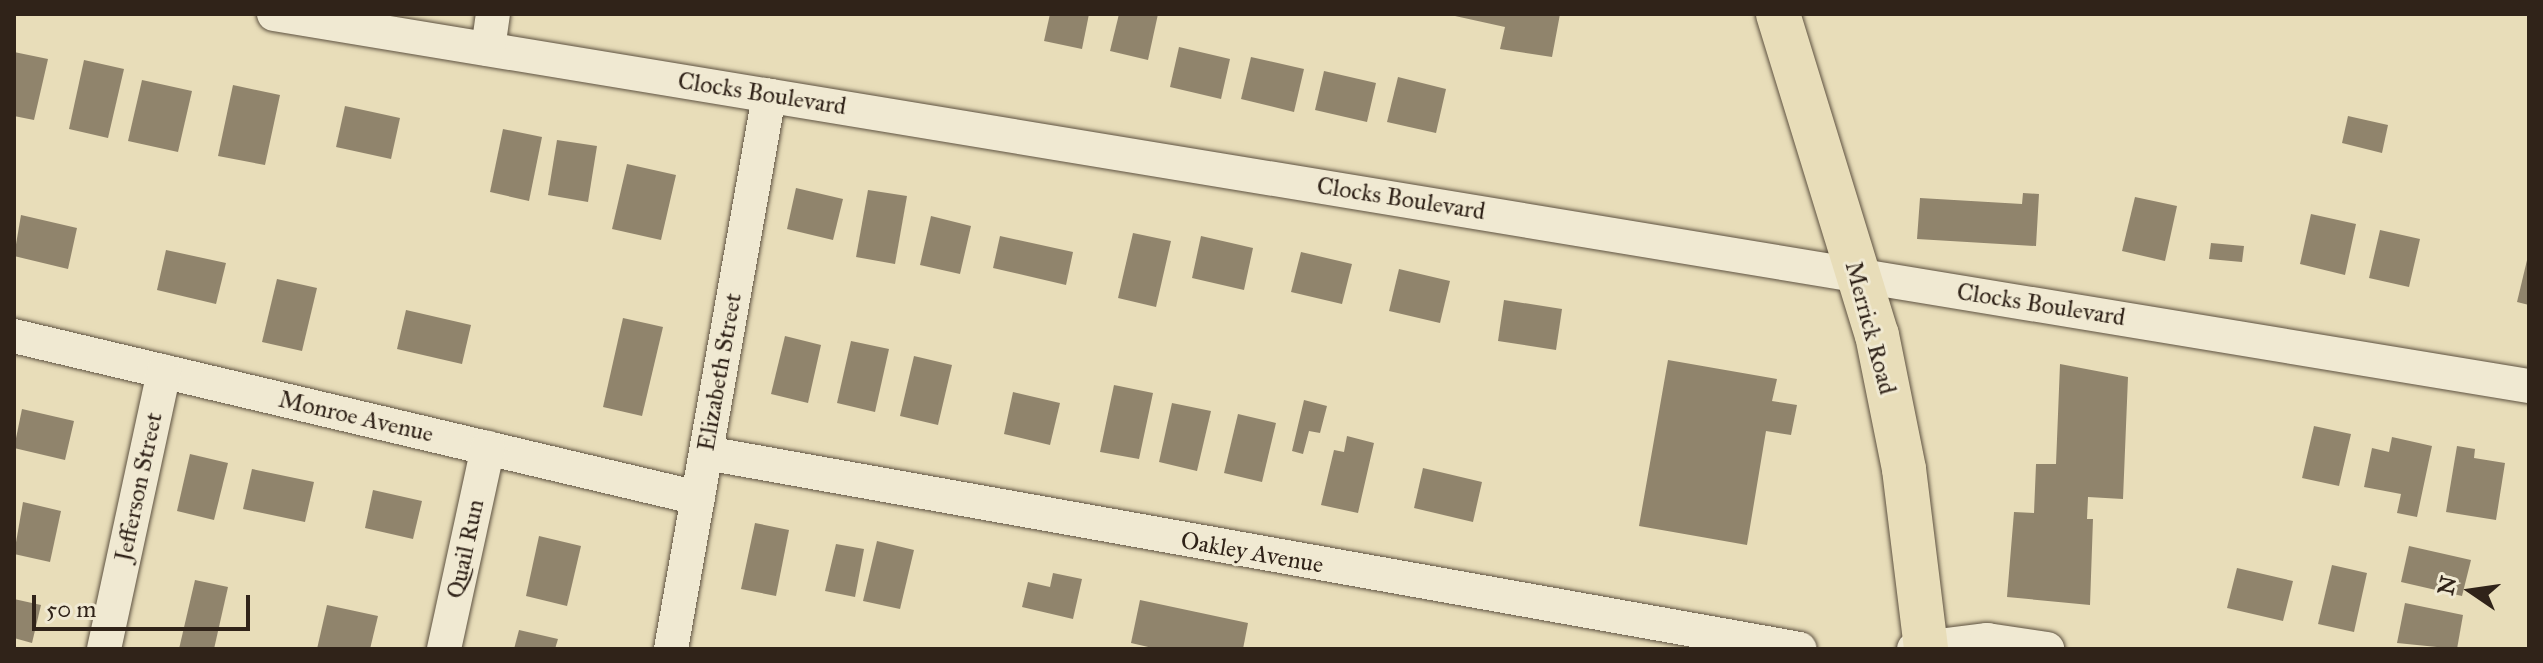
<!DOCTYPE html>
<style>
body{margin:0}
#map{position:relative;width:2543px;height:663px;overflow:hidden;background:#e8ddb9;font-family:"IM FELL Great Primer",serif}
div>[style]{position:absolute}
.building>*{inset:0;background:#90846c}
.roads{filter:drop-shadow(0 0 2px #5e5241) drop-shadow(0 0 2px #5e5241)}
.street>*{height:34px;margin:-17px;padding:0 17px;transform-origin:17px;border-radius:17px;background:#f0e9d2}
.primary>*{height:44px;margin:-22px;padding:0 22px;transform-origin:22px;border-radius:22px;background:#e8ddb9}
span{translate:-50% -50%;white-space:nowrap;text-align:center;line-height:1.15;-webkit-text-stroke:6px #f0e9d2;paint-order:stroke}
.street-label{font-size:24px;color:#302319}
.frame{position:absolute;inset:0;border:16px solid #302319;pointer-events:none}
.north{position:absolute;left:2431px;top:551px;width:80px;height:80px;-webkit-text-stroke:6px #f0e9d2;paint-order:stroke;rotate:283deg;font-size:22px;font-weight:700;line-height:32px;text-align:center;color:#302319}
.north::after{content:'';display:block;margin:auto;width:28px;height:36px;background:#302319;clip-path:polygon(50% 0,100% 100%,50% 72%,0 100%)}
.scale{position:absolute;left:32px;top:595px;width:218px;height:36px;box-sizing:border-box;border:4px solid #302319;border-top:0;padding-left:10px;font-size:24px;line-height:28px;white-space:nowrap;color:#302319;-webkit-text-stroke:6px #f0e9d2;paint-order:stroke}
</style>
<div id="map">
<div class="building">
<i style="clip-path:polygon(1050px 14px,1089px 14px,1082px 49px,1044px 41px)"></i>
<i style="clip-path:polygon(1119px 14px,1158px 14px,1148px 60px,1110px 51px)"></i>
<i style="clip-path:polygon(1446px 14px,1560px 14px,1552px 57px,1500px 49px,1505px 27px)"></i>
<i style="clip-path:polygon(1179px 47px,1230px 59px,1221px 99px,1170px 87px)"></i>
<i style="clip-path:polygon(14px 52px,48px 59px,34px 120px,14px 116px)"></i>
<i style="clip-path:polygon(1251px 57px,1304px 69px,1294px 112px,1241px 99px)"></i>
<i style="clip-path:polygon(84px 60px,124px 69px,108px 138px,69px 129px)"></i>
<i style="clip-path:polygon(1324px 71px,1376px 83px,1367px 122px,1315px 110px)"></i>
<i style="clip-path:polygon(1398px 77px,1446px 89px,1436px 133px,1387px 122px)"></i>
<i style="clip-path:polygon(142px 80px,192px 91px,178px 152px,128px 141px)"></i>
<i style="clip-path:polygon(233px 85px,280px 95px,265px 165px,218px 156px)"></i>
<i style="clip-path:polygon(345px 106px,400px 118px,391px 159px,336px 147px)"></i>
<i style="clip-path:polygon(2348px 116px,2388px 125px,2382px 153px,2342px 143px)"></i>
<i style="clip-path:polygon(503px 129px,542px 137px,529px 201px,490px 192px)"></i>
<i style="clip-path:polygon(557px 140px,597px 146px,588px 202px,548px 195px)"></i>
<i style="clip-path:polygon(627px 164px,676px 175px,661px 240px,612px 229px)"></i>
<i style="clip-path:polygon(796px 188px,843px 199px,833px 240px,787px 229px)"></i>
<i style="clip-path:polygon(868px 190px,907px 196px,895px 264px,856px 257px)"></i>
<i style="clip-path:polygon(2023px 193px,2039px 194px,2036px 246px,1917px 239px,1920px 198px,2022px 204px)"></i>
<i style="clip-path:polygon(2135px 197px,2177px 206px,2165px 261px,2122px 251px)"></i>
<i style="clip-path:polygon(2311px 214px,2356px 224px,2345px 275px,2300px 264px)"></i>
<i style="clip-path:polygon(21px 215px,77px 228px,68px 269px,14px 256px)"></i>
<i style="clip-path:polygon(931px 216px,971px 226px,960px 274px,920px 265px)"></i>
<i style="clip-path:polygon(2380px 230px,2420px 239px,2409px 287px,2369px 278px)"></i>
<i style="clip-path:polygon(1133px 233px,1171px 241px,1156px 307px,1118px 298px)"></i>
<i style="clip-path:polygon(1000px 236px,1073px 252px,1066px 285px,993px 268px)"></i>
<i style="clip-path:polygon(1201px 236px,1253px 248px,1244px 290px,1192px 278px)"></i>
<i style="clip-path:polygon(2211px 243px,2244px 246px,2242px 262px,2209px 259px)"></i>
<i style="clip-path:polygon(166px 250px,226px 263px,216px 304px,157px 290px)"></i>
<i style="clip-path:polygon(1301px 252px,1352px 264px,1342px 304px,1291px 292px)"></i>
<i style="clip-path:polygon(2528px 256px,2529px 256px,2529px 305px,2517px 302px)"></i>
<i style="clip-path:polygon(1399px 269px,1450px 281px,1440px 323px,1389px 311px)"></i>
<i style="clip-path:polygon(277px 279px,317px 288px,302px 351px,262px 342px)"></i>
<i style="clip-path:polygon(1504px 300px,1562px 309px,1556px 350px,1498px 341px)"></i>
<i style="clip-path:polygon(406px 310px,471px 325px,462px 364px,397px 349px)"></i>
<i style="clip-path:polygon(623px 318px,663px 327px,642px 416px,603px 407px)"></i>
<i style="clip-path:polygon(785px 336px,821px 345px,808px 403px,771px 394px)"></i>
<i style="clip-path:polygon(851px 341px,889px 349px,875px 412px,837px 403px)"></i>
<i style="clip-path:polygon(914px 356px,952px 365px,938px 425px,900px 416px)"></i>
<i style="clip-path:polygon(1668px 360px,1777px 379px,1772px 401px,1797px 405px,1791px 435px,1766px 431px,1747px 545px,1639px 526px)"></i>
<i style="clip-path:polygon(2060px 364px,2128px 377px,2123px 499px,2088px 497px,2087px 519px,2093px 519px,2090px 605px,2007px 597px,2014px 512px,2034px 513px,2036px 464px,2056px 464px)"></i>
<i style="clip-path:polygon(1114px 385px,1153px 393px,1139px 459px,1100px 452px)"></i>
<i style="clip-path:polygon(1013px 392px,1060px 403px,1050px 445px,1004px 434px)"></i>
<i style="clip-path:polygon(1304px 400px,1327px 406px,1320px 433px,1309px 431px,1303px 454px,1292px 451px)"></i>
<i style="clip-path:polygon(1172px 403px,1211px 411px,1197px 471px,1159px 462px)"></i>
<i style="clip-path:polygon(22px 409px,74px 421px,65px 460px,14px 448px)"></i>
<i style="clip-path:polygon(1238px 414px,1276px 423px,1262px 482px,1224px 473px)"></i>
<i style="clip-path:polygon(2314px 426px,2351px 434px,2339px 486px,2302px 478px)"></i>
<i style="clip-path:polygon(1347px 436px,1374px 443px,1358px 513px,1321px 505px,1334px 450px,1344px 452px)"></i>
<i style="clip-path:polygon(2392px 437px,2432px 446px,2417px 517px,2397px 513px,2401px 494px,2364px 487px,2372px 448px,2389px 452px)"></i>
<i style="clip-path:polygon(2457px 446px,2475px 449px,2474px 458px,2505px 463px,2496px 520px,2446px 512px)"></i>
<i style="clip-path:polygon(190px 454px,228px 463px,214px 520px,177px 511px)"></i>
<i style="clip-path:polygon(1423px 468px,1482px 482px,1473px 522px,1414px 508px)"></i>
<i style="clip-path:polygon(252px 469px,314px 482px,305px 522px,243px 509px)"></i>
<i style="clip-path:polygon(373px 490px,422px 501px,413px 539px,365px 528px)"></i>
<i style="clip-path:polygon(23px 502px,61px 511px,50px 562px,14px 554px)"></i>
<i style="clip-path:polygon(755px 523px,789px 530px,776px 596px,741px 589px)"></i>
<i style="clip-path:polygon(539px 536px,581px 546px,567px 606px,526px 596px)"></i>
<i style="clip-path:polygon(877px 541px,914px 550px,900px 609px,863px 601px)"></i>
<i style="clip-path:polygon(836px 544px,864px 549px,855px 597px,825px 591px)"></i>
<i style="clip-path:polygon(2409px 546px,2471px 560px,2462px 596px,2401px 582px)"></i>
<i style="clip-path:polygon(2332px 565px,2367px 573px,2354px 632px,2318px 624px)"></i>
<i style="clip-path:polygon(2237px 568px,2293px 581px,2283px 621px,2227px 608px)"></i>
<i style="clip-path:polygon(1053px 573px,1082px 579px,1073px 619px,1022px 607px,1028px 582px,1050px 587px)"></i>
<i style="clip-path:polygon(195px 580px,228px 587px,214px 649px,179px 649px)"></i>
<i style="clip-path:polygon(14px 599px,41px 605px,32px 643px,14px 638px)"></i>
<i style="clip-path:polygon(1140px 600px,1248px 623px,1243px 649px,1157px 649px,1131px 643px)"></i>
<i style="clip-path:polygon(2405px 603px,2463px 615px,2457px 649px,2397px 643px)"></i>
<i style="clip-path:polygon(327px 605px,378px 616px,370px 649px,317px 649px)"></i>
<i style="clip-path:polygon(519px 630px,558px 639px,555px 649px,514px 649px)"></i>
</div>
<div class="roads">
<div class="street">
<i style="left:274px;top:14px;width:2285px;rotate:9.37deg"></i>
<i style="left:488px;top:49px;width:35px;rotate:-82deg"></i>
<i style="left:14px;top:336px;width:703px;rotate:13.32deg"></i>
<i style="left:706px;top:453px;width:1111px;rotate:10.16deg"></i>
<i style="left:104px;top:649px;width:284px;rotate:-77.8deg"></i>
<i style="left:444px;top:649px;width:206px;rotate:-77.7deg"></i>
<i style="left:671px;top:649px;width:562px;rotate:-79.95deg"></i>
<i style="left:1914px;top:649px;width:74px;rotate:-7deg"></i>
<i style="left:1987px;top:640px;width:61px;rotate:8.5deg"></i>
</div>
<div class="primary">
<i style="left:1778px;top:14px;width:336px;rotate:72.9deg"></i>
<i style="left:1877px;top:335px;width:137px;rotate:78.6deg"></i>
<i style="left:1904px;top:469px;width:181px;rotate:83deg"></i>
</div>
</div>
<div class="street-label">
<span style="left:762px;top:94px;rotate:9deg">Clocks Boulevard</span>
<span style="left:1401px;top:199px;rotate:9deg">Clocks Boulevard</span>
<span style="left:2041px;top:305px;rotate:9deg">Clocks Boulevard</span>
<span style="left:1870px;top:328px;rotate:75deg">Merrick Road</span>
<span style="left:720px;top:372px;rotate:-80deg">Elizabeth Street</span>
<span style="left:356px;top:417px;rotate:13deg">Monroe Avenue</span>
<span style="left:139px;top:487px;rotate:-78deg">Jefferson Street</span>
<span style="left:466px;top:549px;rotate:-78deg">Quail Run</span>
<span style="left:1252px;top:553px;rotate:10deg">Oakley Avenue</span>
</div>
<div class="frame"></div>
<div class="north">N</div>
<div class="scale">50 m</div>
</div>
